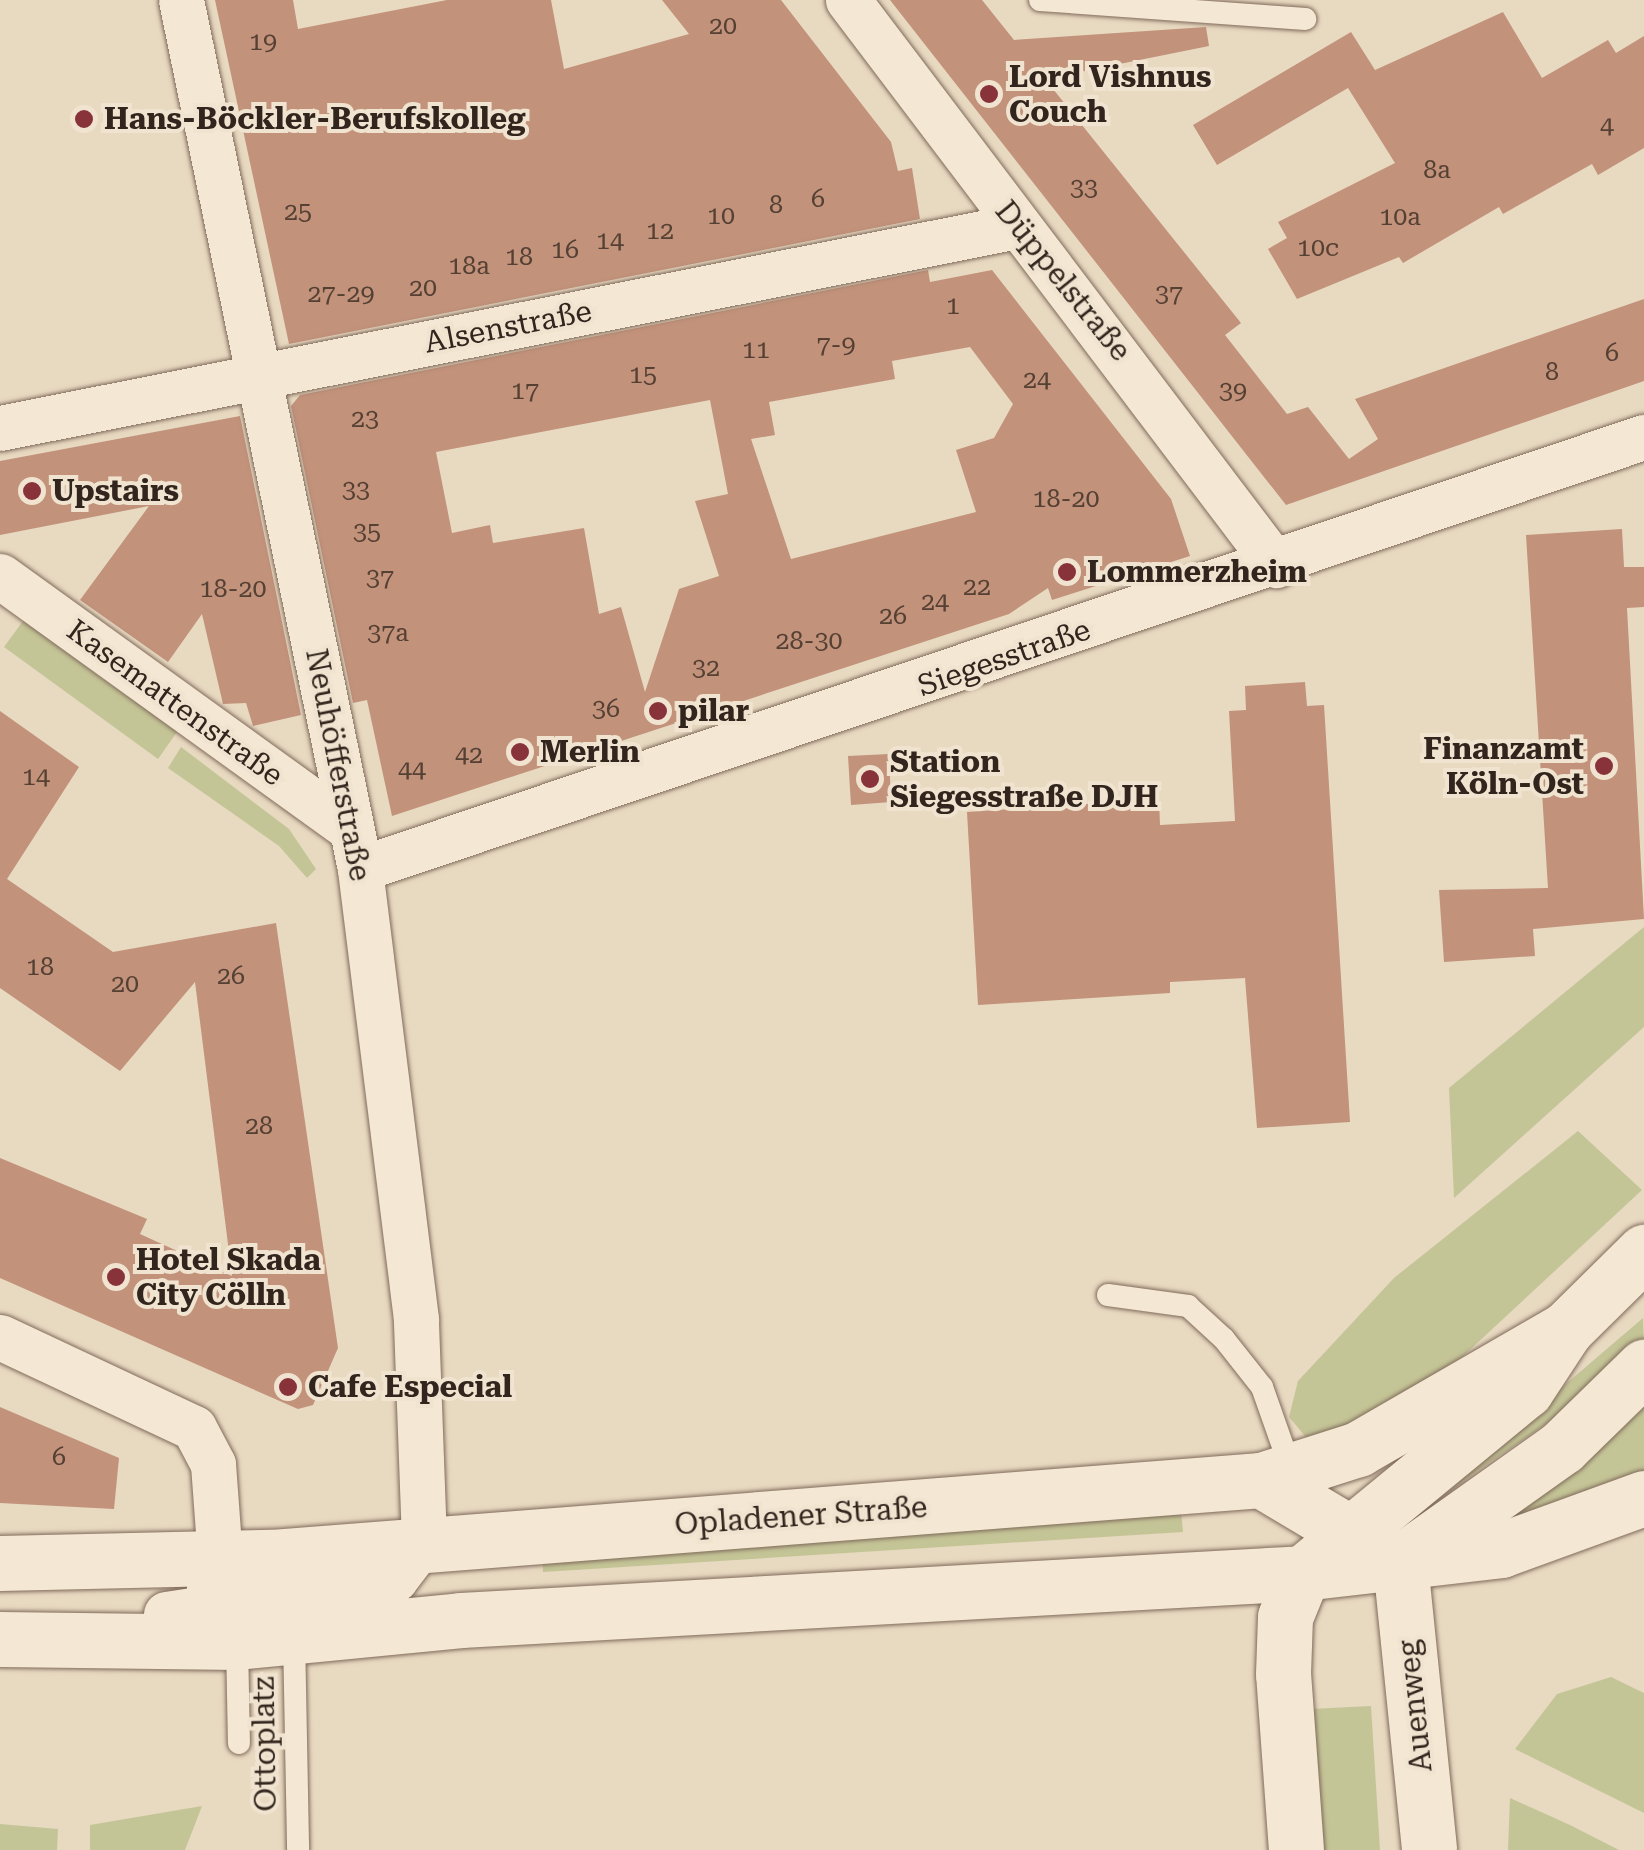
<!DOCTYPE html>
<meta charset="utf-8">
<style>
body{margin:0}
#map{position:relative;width:1644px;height:1850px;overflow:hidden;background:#e8d9c1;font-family:"Roboto Serif",serif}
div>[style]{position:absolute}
.green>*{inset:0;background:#c4c597}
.building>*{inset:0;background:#c2927b}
.roads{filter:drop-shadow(0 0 2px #806b5b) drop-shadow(0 0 2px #806b5b)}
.service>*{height:22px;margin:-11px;padding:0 11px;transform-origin:11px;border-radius:11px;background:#f4e7d3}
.minor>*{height:45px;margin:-22.5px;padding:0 22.5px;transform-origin:22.5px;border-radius:22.5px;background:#f4e7d3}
.tertiary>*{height:55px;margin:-27.5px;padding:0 27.5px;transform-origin:27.5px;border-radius:27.5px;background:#f4e7d3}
.secondary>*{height:55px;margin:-27.5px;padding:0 27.5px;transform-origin:27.5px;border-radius:27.5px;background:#f4e7d3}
.dots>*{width:28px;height:28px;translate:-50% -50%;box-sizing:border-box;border:5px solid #f0e4d0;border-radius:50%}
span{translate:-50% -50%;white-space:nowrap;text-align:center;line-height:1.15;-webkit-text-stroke:8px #f0e4d0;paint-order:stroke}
.number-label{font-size:25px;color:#554034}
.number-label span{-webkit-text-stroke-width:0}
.poi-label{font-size:30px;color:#31251d;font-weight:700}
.left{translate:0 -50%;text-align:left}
.right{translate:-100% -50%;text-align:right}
.street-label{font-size:30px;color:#31251d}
</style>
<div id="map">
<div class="green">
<i style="clip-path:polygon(23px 621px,177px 732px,158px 759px,4px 647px)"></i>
<i style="clip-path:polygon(181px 747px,289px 829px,316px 869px,307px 878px,279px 846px,168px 768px)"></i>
<i style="clip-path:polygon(1644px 927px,1644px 1027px,1454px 1198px,1449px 1088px)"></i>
<i style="clip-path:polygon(1578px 1131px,1642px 1190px,1431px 1386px,1310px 1442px,1289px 1417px,1298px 1381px,1394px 1278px)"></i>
<i style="clip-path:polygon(1643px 1318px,1644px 1345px,1608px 1382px,1415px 1513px)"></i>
<i style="clip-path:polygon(1644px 1395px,1644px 1472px,1589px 1499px,1492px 1523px)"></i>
<i style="clip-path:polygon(1181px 1510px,1183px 1532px,543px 1572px,542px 1552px)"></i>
<i style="clip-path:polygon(1611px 1677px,1644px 1693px,1644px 1813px,1515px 1749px,1557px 1694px)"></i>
<i style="clip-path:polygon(1371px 1706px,1380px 1850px,1320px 1850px,1310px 1709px)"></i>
<i style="clip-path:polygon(1510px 1798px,1570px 1825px,1619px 1850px,1508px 1850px)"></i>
<i style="clip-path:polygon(202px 1806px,185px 1850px,90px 1850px,90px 1825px)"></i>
<i style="clip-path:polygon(0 1824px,58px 1829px,57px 1850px,0 1850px)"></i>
</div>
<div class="building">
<i style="clip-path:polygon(215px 0,293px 0,298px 29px,447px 0,551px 0,564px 69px,689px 34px,662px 0,781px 0,891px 142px,898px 171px,912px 168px,920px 219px,289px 344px)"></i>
<i style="clip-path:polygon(890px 0,982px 0,1014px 40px,1206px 27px,1209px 46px,1045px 79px,1241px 323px,1225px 335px,1287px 414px,1308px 407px,1349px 459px,1378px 439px,1355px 399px,1644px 299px,1644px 381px,1286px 505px)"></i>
<i style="clip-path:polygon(1503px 12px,1542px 78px,1608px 40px,1616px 53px,1644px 36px,1644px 148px,1598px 175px,1592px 164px,1503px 214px,1499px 207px,1403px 263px,1399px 257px,1297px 299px,1268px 249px,1287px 238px,1278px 222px,1395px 163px,1348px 88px,1217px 165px,1193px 125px,1351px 32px,1375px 70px)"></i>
<i style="clip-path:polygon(evenodd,928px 270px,930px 282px,992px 270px,1171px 499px,1190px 556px,1052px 600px,1048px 588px,1009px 614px,392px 816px,367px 700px,353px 703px,291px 406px,300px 395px,928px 270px,970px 347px,1013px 404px,994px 438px,956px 450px,976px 512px,791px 559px,751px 439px,775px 435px,769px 402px,895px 379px,892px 361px,970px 347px,928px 270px,710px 400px,728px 494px,695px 501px,719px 576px,679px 589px,645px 692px,621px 607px,599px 614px,584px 528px,493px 543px,490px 525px,452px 533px,436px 452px,710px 400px)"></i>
<i style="clip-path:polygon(240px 416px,301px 715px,253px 726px,246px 703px,223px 704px,202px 614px,168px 662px,80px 600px,149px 506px,0 535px,0 461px)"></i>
<i style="clip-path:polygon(1622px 529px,1624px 567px,1644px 567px,1644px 607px,1627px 608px,1644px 919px,1533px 929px,1535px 956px,1444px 962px,1439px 890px,1548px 888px,1526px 535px)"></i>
<i style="clip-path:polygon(1305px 682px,1307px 706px,1324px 705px,1350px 1122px,1257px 1128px,1245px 978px,1170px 982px,1170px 993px,978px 1005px,967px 812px,1159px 799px,1160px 825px,1235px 821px,1229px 711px,1246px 710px,1245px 686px)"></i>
<i style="clip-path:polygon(0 711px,79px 767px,7px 879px,113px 952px,276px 923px,338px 1348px,313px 1405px,298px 1409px,0 1278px,0 1158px,147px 1219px,140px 1234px,232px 1276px,195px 982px,120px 1071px,0 988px)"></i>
<i style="clip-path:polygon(889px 754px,891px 802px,851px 805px,848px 756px)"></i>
<i style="clip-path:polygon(0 1407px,119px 1458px,114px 1509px,0 1503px)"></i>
</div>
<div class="roads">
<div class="service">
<i style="left:1040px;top:0;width:266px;rotate:4.1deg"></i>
<i style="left:1108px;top:1295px;width:81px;rotate:7.8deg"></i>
<i style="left:1188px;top:1306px;width:49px;rotate:42.5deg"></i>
<i style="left:1224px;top:1339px;width:61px;rotate:51.6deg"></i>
<i style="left:1262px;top:1387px;width:90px;rotate:70.6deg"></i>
<i style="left:294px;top:1636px;width:214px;rotate:88.9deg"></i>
<i style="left:237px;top:1642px;width:101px;rotate:88.9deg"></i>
</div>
<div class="minor">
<i style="left:848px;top:0;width:709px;rotate:52.86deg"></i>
<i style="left:0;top:428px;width:1037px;rotate:-11.23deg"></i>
<i style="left:0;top:576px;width:431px;rotate:35.8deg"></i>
<i style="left:360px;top:869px;width:1355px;rotate:-18.6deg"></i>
<i style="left:0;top:1337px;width:214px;rotate:25.1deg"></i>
<i style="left:194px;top:1428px;width:41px;rotate:62.2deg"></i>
<i style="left:213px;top:1464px;width:96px;rotate:85.8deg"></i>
<i style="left:220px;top:1560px;width:31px;rotate:111deg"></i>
<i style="left:166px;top:1614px;width:232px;rotate:-8.7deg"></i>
<i style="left:395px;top:1579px;width:48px;rotate:-52.7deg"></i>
<i style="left:424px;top:1541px;width:222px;rotate:-92.1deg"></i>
<i style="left:416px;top:1319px;width:453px;rotate:-97.1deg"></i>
<i style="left:360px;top:869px;width:887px;rotate:-101.64deg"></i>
</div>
<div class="tertiary">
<i style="left:1261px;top:1480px;width:162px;rotate:30.8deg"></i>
<i style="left:1400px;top:1563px;width:288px;rotate:84.2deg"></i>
<i style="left:1296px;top:1850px;width:176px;rotate:-94.2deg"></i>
<i style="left:1283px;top:1674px;width:57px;rotate:-88deg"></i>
<i style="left:1285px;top:1617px;width:48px;rotate:-67.8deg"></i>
<i style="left:1303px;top:1573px;width:288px;rotate:-39.4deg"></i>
<i style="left:1526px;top:1390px;width:73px;rotate:-56.7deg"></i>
</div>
<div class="secondary">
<i style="left:1406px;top:1558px;width:191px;rotate:-35.4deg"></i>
<i style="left:1562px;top:1447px;width:115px;rotate:-44.3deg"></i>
<i style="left:0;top:1563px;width:272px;rotate:-1.3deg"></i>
<i style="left:272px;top:1557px;width:992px;rotate:-4.45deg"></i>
<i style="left:1261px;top:1480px;width:102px;rotate:-17.7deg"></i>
<i style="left:1358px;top:1449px;width:240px;rotate:-30deg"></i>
<i style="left:1566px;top:1329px;width:110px;rotate:-44.6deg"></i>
<i style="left:0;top:1639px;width:237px;rotate:0.7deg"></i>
<i style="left:237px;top:1642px;width:225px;rotate:-5.6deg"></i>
<i style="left:461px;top:1620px;width:843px;rotate:-3.19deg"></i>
<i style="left:1303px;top:1573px;width:199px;rotate:-6.6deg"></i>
<i style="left:1501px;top:1550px;width:152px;rotate:-20deg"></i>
</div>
</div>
<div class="dots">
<i style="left:989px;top:94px;background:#88323a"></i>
<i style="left:84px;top:119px;background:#88323a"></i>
<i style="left:32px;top:491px;background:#88323a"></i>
<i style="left:1067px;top:572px;background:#88323a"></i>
<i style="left:658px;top:711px;background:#88323a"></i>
<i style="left:520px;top:752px;background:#88323a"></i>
<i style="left:1604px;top:766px;background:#88323a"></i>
<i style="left:870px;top:779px;background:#88323a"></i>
<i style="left:116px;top:1277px;background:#88323a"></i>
<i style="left:288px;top:1387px;background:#88323a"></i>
</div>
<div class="number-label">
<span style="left:723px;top:26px">20</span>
<span style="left:263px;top:42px">19</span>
<span style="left:1607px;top:126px">4</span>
<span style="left:1437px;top:170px">8a</span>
<span style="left:1084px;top:188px">33</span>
<span style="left:818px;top:199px">6</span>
<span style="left:776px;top:205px">8</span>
<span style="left:298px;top:212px">25</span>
<span style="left:721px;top:216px">10</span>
<span style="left:1400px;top:217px">10a</span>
<span style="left:660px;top:231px">12</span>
<span style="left:610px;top:241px">14</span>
<span style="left:1318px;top:248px">10c</span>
<span style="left:565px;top:250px">16</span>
<span style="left:519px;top:257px">18</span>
<span style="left:469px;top:266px">18a</span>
<span style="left:423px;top:288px">20</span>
<span style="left:341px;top:294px">27-29</span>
<span style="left:1169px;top:294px">37</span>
<span style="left:953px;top:306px">1</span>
<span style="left:836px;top:345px">7-9</span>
<span style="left:756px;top:350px">11</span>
<span style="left:1612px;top:353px">6</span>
<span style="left:1552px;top:372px">8</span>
<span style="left:643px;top:375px">15</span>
<span style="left:1037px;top:380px">24</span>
<span style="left:525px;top:391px">17</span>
<span style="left:1233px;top:391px">39</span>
<span style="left:365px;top:419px">23</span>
<span style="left:356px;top:490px">33</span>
<span style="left:1066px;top:499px">18-20</span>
<span style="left:367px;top:532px">35</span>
<span style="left:380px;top:578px">37</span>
<span style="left:977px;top:587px">22</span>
<span style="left:233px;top:589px">18-20</span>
<span style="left:935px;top:602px">24</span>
<span style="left:893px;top:616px">26</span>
<span style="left:388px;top:633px">37a</span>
<span style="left:809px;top:641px">28-30</span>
<span style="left:706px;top:668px">32</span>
<span style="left:606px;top:709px">36</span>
<span style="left:469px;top:755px">42</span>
<span style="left:412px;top:770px">44</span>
<span style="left:36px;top:777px">14</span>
<span style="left:40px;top:967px">18</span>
<span style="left:231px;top:976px">26</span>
<span style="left:125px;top:984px">20</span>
<span style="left:259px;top:1126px">28</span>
<span style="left:59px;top:1457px">6</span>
</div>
<div class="poi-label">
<span class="left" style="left:1009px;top:94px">Lord Vishnus<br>Couch</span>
<span class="left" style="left:104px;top:119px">Hans-Böckler-Berufskolleg</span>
<span class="left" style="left:52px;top:491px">Upstairs</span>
<span class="left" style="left:1087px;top:572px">Lommerzheim</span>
<span class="left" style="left:678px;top:711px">pilar</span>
<span class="right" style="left:1584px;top:766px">Finanzamt<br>Köln-Ost</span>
<span class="left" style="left:540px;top:752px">Merlin</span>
<span class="left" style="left:890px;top:779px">Station<br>Siegesstraße DJH</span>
<span class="left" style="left:136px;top:1277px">Hotel Skada<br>City Cölln</span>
<span class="left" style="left:308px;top:1387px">Cafe Especial</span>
</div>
<div class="street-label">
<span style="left:1063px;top:281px;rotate:51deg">Düppelstraße</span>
<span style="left:508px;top:327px;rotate:-11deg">Alsenstraße</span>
<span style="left:1004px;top:658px;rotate:-19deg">Siegesstraße</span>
<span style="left:175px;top:703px;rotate:36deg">Kasemattenstraße</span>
<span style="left:338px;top:765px;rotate:79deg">Neuhöfferstraße</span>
<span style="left:801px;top:1516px;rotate:-4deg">Opladener Straße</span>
<span style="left:1415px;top:1706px;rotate:-96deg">Auenweg</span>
<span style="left:265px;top:1744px;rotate:-91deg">Ottoplatz</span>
</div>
</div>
